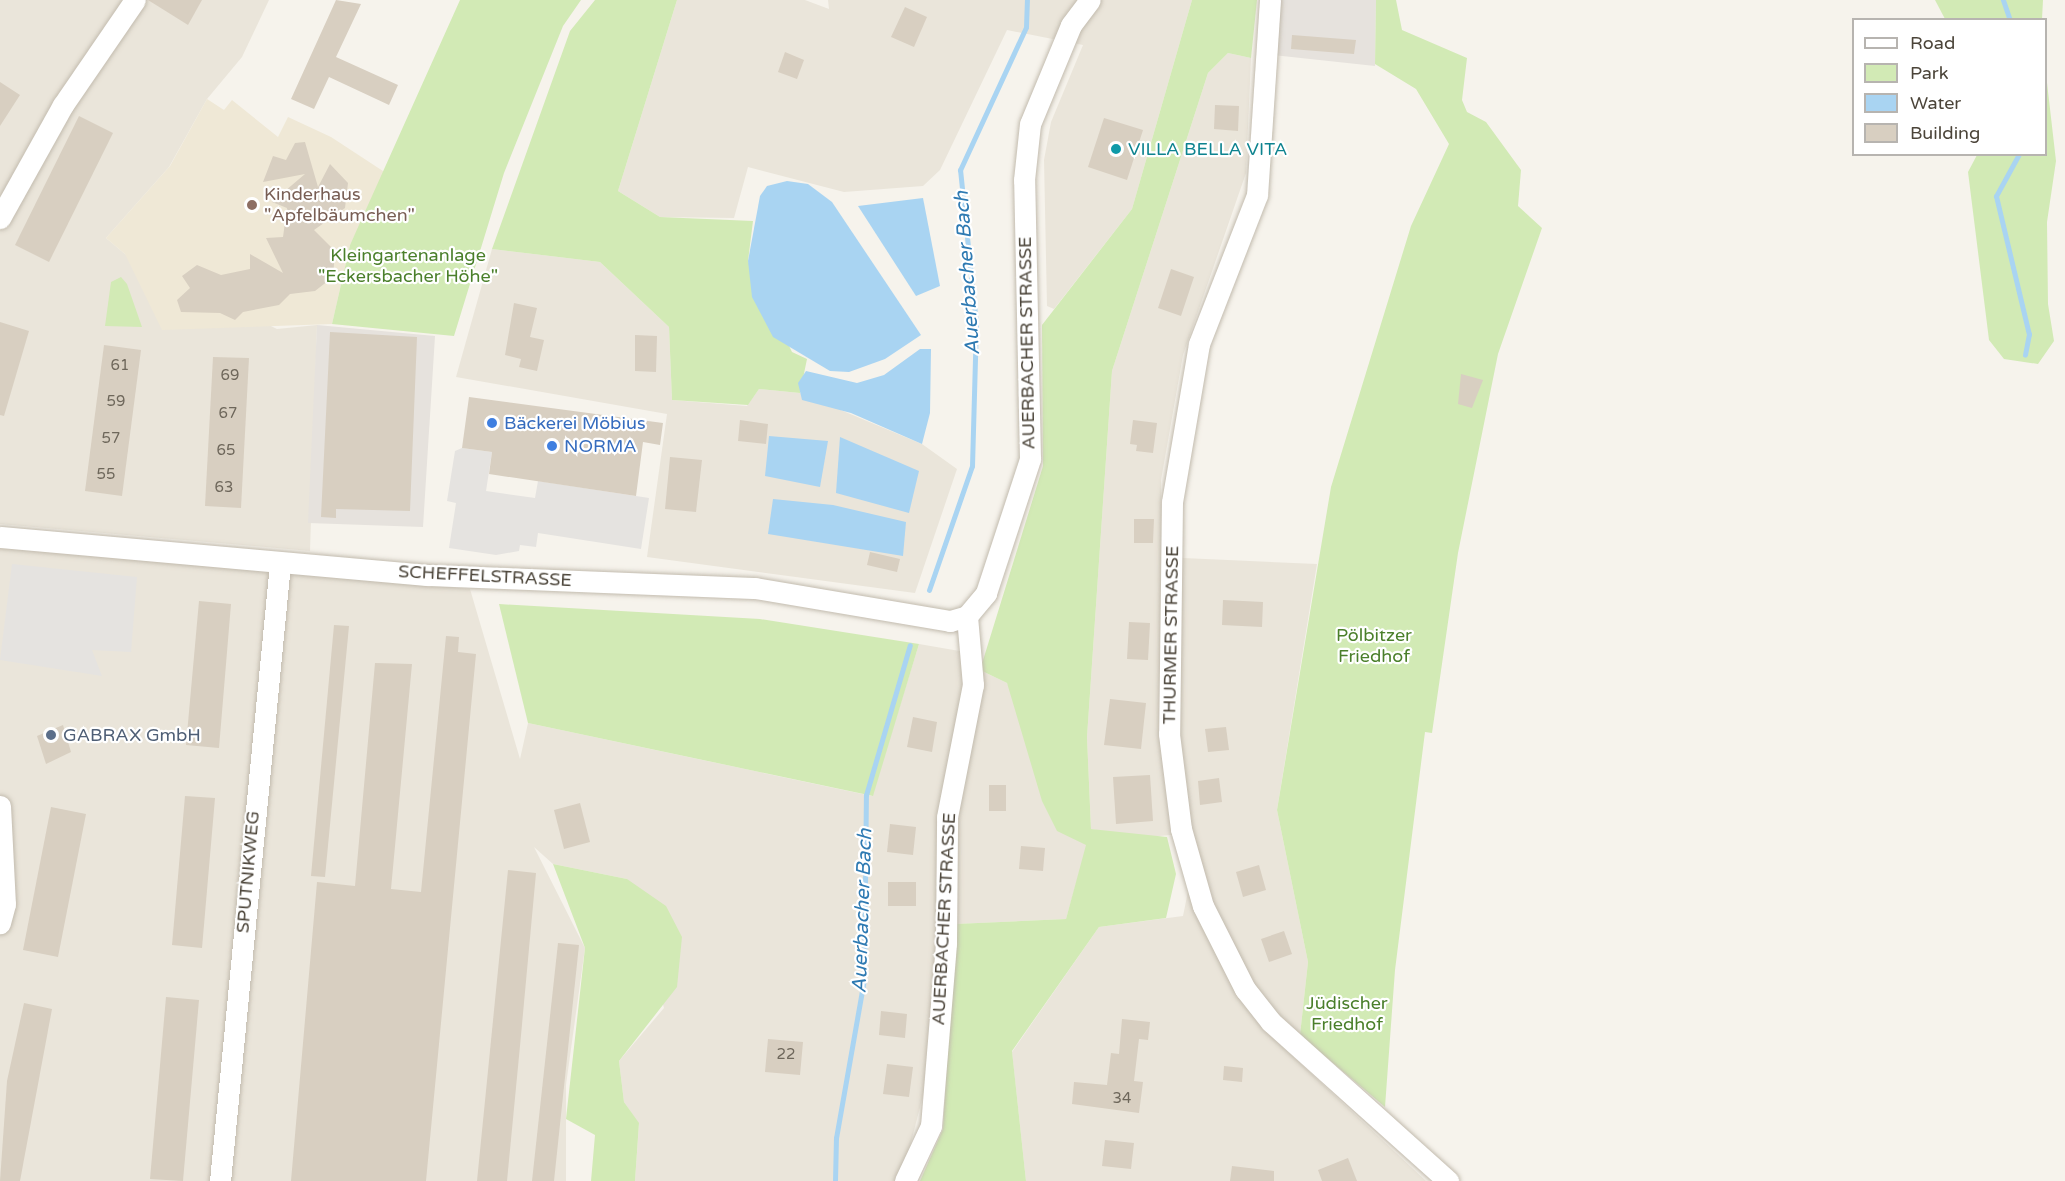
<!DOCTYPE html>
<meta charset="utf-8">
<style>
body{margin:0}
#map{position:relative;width:2065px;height:1181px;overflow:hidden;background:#f6f3ec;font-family:"Varela Round",sans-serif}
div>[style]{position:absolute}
.residential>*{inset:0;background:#eae5da}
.industrial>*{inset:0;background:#e6e2dd}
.education>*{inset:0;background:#efe8d6}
.green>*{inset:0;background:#d2eab5}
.parking>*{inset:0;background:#e5e3e0}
.water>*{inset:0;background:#a9d4f2}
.stream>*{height:5px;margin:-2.5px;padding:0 2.5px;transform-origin:2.5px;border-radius:2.5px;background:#a9d4f2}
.building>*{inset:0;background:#d8cfc1}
.roads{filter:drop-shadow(0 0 2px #c2bbae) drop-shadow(0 0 2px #c2bbae)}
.minor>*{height:21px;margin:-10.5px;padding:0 10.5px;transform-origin:10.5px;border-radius:10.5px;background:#fff}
.dots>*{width:16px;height:16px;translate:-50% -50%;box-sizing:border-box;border:3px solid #fff;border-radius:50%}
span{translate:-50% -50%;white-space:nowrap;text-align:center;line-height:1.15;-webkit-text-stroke:4.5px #fff;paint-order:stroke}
.number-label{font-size:15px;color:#6e675b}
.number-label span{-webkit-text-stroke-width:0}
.culture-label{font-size:18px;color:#0d838f}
.left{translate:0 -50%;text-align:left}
.education-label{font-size:18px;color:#785e54}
.park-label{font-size:18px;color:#4a7f2a}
.street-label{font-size:18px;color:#4b4439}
.shop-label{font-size:18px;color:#366cbe}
.service-label{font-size:18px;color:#4e5e75}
.water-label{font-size:20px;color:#2e7ab2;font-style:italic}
.legend{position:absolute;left:1852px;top:18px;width:195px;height:138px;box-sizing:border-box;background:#fff;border:2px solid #b7b4b0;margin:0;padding:8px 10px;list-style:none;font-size:18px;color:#4b4439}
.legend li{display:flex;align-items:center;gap:12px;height:30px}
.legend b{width:30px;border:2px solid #b7b4b0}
</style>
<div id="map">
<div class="residential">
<i style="clip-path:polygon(0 0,269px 0,242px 57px,207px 99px,169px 167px,106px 238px,125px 254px,277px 329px,317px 325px,310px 551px,0 524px)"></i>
<i style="clip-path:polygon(677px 0,805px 0,829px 9px,828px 0,1192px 0,1132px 209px,1054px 309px,1047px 306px,1044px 160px,1051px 122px,1083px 45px,1007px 30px,940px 170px,923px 186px,844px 192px,748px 167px,734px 218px,660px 217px,618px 191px)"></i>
<i style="clip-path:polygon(1228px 53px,1251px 58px,1246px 173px,1183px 355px,1161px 480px,1161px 557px,1317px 564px,1277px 810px,1308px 962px,1300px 1035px,1285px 1049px,1426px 1181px,1026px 1181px,1012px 1052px,1099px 927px,1183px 916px,1195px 857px,1190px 833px,1140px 838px,1091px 829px,1087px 737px,1112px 371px,1208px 73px)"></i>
<i style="clip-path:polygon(492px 249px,600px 262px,669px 327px,672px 400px,747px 406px,759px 389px,800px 393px,922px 444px,957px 469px,915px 593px,647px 557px,667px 414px,456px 377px)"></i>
<i style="clip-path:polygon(0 545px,470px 589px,520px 759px,528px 723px,872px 796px,919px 644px,971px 653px,926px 1084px,901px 1181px,635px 1181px,639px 1124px,624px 1102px,619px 1061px,664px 1008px,627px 879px,553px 864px,534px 847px,585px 948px,566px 1085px,566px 1181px,0 1181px)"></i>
<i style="clip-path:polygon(980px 670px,1007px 683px,1087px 845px,1066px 919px,955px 924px,959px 806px)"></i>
</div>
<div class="industrial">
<i style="clip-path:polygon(1279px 0,1376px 0,1375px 66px,1273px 55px)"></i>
<i style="clip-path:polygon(317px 325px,435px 336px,423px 527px,308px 523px)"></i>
</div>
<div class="education">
<i style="clip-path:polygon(207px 99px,224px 110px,232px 100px,278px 137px,288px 117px,331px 137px,386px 173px,350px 245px,332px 324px,162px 330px,125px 254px,106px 238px,170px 166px)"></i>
</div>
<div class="green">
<i style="clip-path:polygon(460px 0,581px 0,563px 26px,504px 173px,454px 336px,332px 324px,350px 245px)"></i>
<i style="clip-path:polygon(595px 0,677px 0,618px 191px,660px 217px,753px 221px,748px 261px,792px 352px,807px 359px,800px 393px,759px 389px,748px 405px,672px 400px,669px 327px,600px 262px,492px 249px,570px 31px)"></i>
<i style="clip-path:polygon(1192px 0,1257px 0,1251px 58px,1228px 53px,1208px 73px,1112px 371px,1087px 737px,1091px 829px,1167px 837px,1176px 874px,1166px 918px,1099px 927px,1012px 1051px,1026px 1181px,920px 1181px,943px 1129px,955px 924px,1066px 919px,1086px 845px,1057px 831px,1042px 801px,1007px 683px,980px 670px,1043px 466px,1042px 325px,1132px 209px)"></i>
<i style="clip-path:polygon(1376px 0,1396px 0,1402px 30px,1467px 58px,1462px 100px,1467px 112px,1486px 122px,1521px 170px,1518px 206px,1542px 228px,1498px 354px,1458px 553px,1432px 733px,1425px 732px,1395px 970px,1385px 1107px,1300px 1035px,1308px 962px,1277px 810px,1331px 487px,1411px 226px,1449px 144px,1416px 89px,1375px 64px)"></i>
<i style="clip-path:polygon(1935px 0,2043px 0,2042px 19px,1945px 19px)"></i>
<i style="clip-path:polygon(2046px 74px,2056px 161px,2047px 222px,2048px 304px,2054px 341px,2038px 364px,2004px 359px,1989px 340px,1968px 172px,1977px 155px,2046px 154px)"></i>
<i style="clip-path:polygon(121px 277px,127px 284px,142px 327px,105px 326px,111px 282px)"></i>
<i style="clip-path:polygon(499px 604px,760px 619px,919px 644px,873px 796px,528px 723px)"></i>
<i style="clip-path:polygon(553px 864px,627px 879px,666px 906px,682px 937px,677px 987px,619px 1061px,624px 1102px,639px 1123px,635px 1181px,591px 1181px,595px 1135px,566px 1119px,585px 948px)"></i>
</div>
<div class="parking">
<i style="clip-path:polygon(462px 448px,492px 452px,486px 491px,535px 498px,538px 481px,649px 498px,641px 549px,538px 533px,536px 547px,520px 545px,519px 551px,496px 555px,449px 548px,456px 503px,447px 501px,455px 451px)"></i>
<i style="clip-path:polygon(12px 564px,137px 577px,131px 652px,92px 650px,102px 676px,0 660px)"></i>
</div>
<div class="water">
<i style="clip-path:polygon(787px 181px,808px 184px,832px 202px,921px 335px,885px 359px,849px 372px,830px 371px,773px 337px,752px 297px,748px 261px,760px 196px,767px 186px)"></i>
<i style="clip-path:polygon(923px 198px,940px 286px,916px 296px,858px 206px)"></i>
<i style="clip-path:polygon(920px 349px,931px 349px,930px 413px,922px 444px,851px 413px,802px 400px,798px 383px,806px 371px,857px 383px,884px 375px)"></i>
<i style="clip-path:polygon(769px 436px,828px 441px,820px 487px,765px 476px)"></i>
<i style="clip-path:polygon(840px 437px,919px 471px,909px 513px,836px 493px)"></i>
<i style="clip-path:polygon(773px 499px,833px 505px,906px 522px,903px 556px,768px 534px)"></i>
</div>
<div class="stream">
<i style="left:2003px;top:0;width:21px;rotate:71deg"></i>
<i style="left:2019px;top:154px;width:48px;rotate:118.7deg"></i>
<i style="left:1996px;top:196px;width:142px;rotate:76.6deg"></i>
<i style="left:2029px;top:334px;width:21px;rotate:101deg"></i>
<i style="left:929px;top:590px;width:131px;rotate:-70.9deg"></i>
<i style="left:972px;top:466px;width:142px;rotate:-88.4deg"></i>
<i style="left:976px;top:324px;width:155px;rotate:-95.9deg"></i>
<i style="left:960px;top:170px;width:157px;rotate:-65.2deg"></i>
<i style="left:1026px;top:27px;width:27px;rotate:-88deg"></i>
<i style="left:835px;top:1181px;width:43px;rotate:-88.7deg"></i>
<i style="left:836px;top:1138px;width:161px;rotate:-80deg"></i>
<i style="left:864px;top:979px;width:184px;rotate:-89.4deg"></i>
<i style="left:866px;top:795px;width:156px;rotate:-73.7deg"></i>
</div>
<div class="building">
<i style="clip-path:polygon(148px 0,202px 0,188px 25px)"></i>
<i style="clip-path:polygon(336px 0,361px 4px,336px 57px,398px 85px,389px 105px,329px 77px,314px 109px,291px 99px)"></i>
<i style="clip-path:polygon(905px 7px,927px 17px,914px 47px,891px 37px)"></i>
<i style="clip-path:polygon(1292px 35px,1356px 40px,1354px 54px,1291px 49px)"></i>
<i style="clip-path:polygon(785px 52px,804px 60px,797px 79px,778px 72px)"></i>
<i style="clip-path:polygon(0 82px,20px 95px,0 126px)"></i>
<i style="clip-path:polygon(1215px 105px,1239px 106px,1238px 131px,1214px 129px)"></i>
<i style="clip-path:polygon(79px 116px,113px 133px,49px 262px,15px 245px)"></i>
<i style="clip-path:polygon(1104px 118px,1143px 130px,1127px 180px,1088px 167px)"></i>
<i style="clip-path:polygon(305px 142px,318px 187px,330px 164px,348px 183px,345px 208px,314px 230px,335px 251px,333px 277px,315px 291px,290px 294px,279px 305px,243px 312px,235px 320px,220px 313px,181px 312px,177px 300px,190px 288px,182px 276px,197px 265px,221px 275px,250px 269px,250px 254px,283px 273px,266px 238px,283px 237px,287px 208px,272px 202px,305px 174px,263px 182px,273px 156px,286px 160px,295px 143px)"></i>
<i style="clip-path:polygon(1171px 269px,1194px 277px,1181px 316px,1158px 308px)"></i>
<i style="clip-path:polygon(514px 303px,537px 308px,530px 337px,544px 340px,537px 371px,519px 367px,521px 359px,505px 355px)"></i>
<i style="clip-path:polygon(0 322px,29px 331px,4px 416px,0 415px)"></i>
<i style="clip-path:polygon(330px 332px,417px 337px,410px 511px,336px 509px,336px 518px,321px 517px)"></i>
<i style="clip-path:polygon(635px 335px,657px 336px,656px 372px,635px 371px)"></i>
<i style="clip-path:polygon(104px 345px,141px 350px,122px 496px,85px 491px)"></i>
<i style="clip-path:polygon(213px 357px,249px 358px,241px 508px,205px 506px)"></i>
<i style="clip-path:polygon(1461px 374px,1483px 380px,1472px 408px,1458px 404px)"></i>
<i style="clip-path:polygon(469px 397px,663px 423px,660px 445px,643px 442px,636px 496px,489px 474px,492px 452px,462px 448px)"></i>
<i style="clip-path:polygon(740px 420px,768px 424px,766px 444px,738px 441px)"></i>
<i style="clip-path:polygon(1133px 420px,1157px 423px,1153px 453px,1136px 451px,1137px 445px,1130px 444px)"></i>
<i style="clip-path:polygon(670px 457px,702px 460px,696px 512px,665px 509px)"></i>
<i style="clip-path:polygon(1134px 519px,1154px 519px,1153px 543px,1134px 543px)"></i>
<i style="clip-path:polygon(870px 552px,900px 559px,897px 572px,867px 565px)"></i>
<i style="clip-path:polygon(1223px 600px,1263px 602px,1262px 627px,1222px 625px)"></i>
<i style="clip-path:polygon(199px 601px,231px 604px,219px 748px,186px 745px)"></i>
<i style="clip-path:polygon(1129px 622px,1150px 623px,1148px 660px,1127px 659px)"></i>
<i style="clip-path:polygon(334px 625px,349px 626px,325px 877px,311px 876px)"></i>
<i style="clip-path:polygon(446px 636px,459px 637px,458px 652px,476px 654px,426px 1181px,291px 1181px,317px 882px,355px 886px,375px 663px,412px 664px,391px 889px,421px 892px)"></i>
<i style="clip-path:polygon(1110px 699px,1146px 703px,1141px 749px,1104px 745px)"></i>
<i style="clip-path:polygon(913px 717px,937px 722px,932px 752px,907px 747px)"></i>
<i style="clip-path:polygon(63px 725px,71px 752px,46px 764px,37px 736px)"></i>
<i style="clip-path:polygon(1226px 727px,1229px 750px,1208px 752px,1205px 729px)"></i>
<i style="clip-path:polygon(1150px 775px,1153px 821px,1116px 824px,1113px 777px)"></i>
<i style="clip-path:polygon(1219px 778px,1222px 802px,1200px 805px,1198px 781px)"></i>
<i style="clip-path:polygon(989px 785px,1006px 785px,1006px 811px,989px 811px)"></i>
<i style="clip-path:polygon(185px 796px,215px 798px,202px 948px,172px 945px)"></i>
<i style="clip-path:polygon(580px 803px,590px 842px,564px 849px,554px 810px)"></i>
<i style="clip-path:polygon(51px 807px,86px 814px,58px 957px,23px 950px)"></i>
<i style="clip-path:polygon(890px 824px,916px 827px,913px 855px,887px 852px)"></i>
<i style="clip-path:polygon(1021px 846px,1045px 848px,1043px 871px,1019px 869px)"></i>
<i style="clip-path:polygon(1259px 865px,1266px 890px,1243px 897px,1236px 872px)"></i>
<i style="clip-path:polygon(508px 870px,536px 873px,520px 1046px,507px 1181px,477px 1181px)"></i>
<i style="clip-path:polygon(888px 882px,916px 882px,916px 906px,888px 906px)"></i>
<i style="clip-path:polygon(1284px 931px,1292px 954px,1269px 962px,1261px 939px)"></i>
<i style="clip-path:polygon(558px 943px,579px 945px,554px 1181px,532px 1181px)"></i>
<i style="clip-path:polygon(166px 997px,199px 1000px,183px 1181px,150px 1179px)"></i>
<i style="clip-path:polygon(24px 1003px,52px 1009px,20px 1181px,0 1181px,7px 1081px)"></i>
<i style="clip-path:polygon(881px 1011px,907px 1014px,905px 1038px,879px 1035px)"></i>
<i style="clip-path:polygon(1122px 1019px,1150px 1022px,1148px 1040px,1139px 1039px,1134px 1081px,1143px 1082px,1139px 1113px,1072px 1104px,1074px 1082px,1107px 1085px,1111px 1053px,1119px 1054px)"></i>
<i style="clip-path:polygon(768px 1039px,803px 1042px,800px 1075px,765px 1072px)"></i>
<i style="clip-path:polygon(887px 1064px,913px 1067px,909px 1097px,883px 1094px)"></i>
<i style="clip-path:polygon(1224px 1066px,1243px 1068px,1242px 1082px,1223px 1080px)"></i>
<i style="clip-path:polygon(1105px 1140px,1134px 1143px,1131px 1169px,1102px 1166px)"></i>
<i style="clip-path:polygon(1348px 1158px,1357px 1181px,1322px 1181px,1318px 1170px)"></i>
<i style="clip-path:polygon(1232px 1166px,1274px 1171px,1274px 1181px,1230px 1181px)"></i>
</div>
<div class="roads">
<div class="minor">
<i style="left:1270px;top:0;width:195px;rotate:93.8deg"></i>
<i style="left:1257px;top:195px;width:160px;rotate:111.3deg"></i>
<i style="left:1199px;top:344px;width:160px;rotate:99.7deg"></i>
<i style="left:1172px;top:502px;width:232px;rotate:90.7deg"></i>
<i style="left:1169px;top:734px;width:96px;rotate:82.8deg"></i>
<i style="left:1181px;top:829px;width:80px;rotate:74.1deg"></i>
<i style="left:1203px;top:906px;width:93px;rotate:63.2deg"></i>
<i style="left:1245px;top:989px;width:42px;rotate:51.8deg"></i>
<i style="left:1271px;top:1022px;width:238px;rotate:41.9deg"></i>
<i style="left:0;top:218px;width:129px;rotate:-60.9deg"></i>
<i style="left:63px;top:105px;width:127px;rotate:-55.6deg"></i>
<i style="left:0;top:537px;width:429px;rotate:5.1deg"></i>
<i style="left:427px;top:575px;width:328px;rotate:2.3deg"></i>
<i style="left:755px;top:588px;width:198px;rotate:9.6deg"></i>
<i style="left:950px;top:621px;width:18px;rotate:-16deg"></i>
<i style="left:967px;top:616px;width:30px;rotate:-50deg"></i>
<i style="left:986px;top:593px;width:141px;rotate:-71.8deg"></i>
<i style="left:1030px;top:459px;width:279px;rotate:-91.2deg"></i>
<i style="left:1024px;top:180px;width:56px;rotate:-83.9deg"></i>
<i style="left:1030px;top:124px;width:107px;rotate:-67.5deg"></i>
<i style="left:1071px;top:25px;width:31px;rotate:-53deg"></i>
<i style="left:0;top:806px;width:98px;rotate:87.1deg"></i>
<i style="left:5px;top:904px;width:20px;rotate:105deg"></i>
<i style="left:220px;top:1181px;width:621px;rotate:-84.45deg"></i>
<i style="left:905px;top:1181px;width:61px;rotate:-64.7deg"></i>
<i style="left:931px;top:1126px;width:184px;rotate:-85.3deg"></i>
<i style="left:946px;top:943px;width:126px;rotate:-89.5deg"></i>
<i style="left:947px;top:817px;width:135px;rotate:-78.9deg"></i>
<i style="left:973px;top:685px;width:69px;rotate:-95deg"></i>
</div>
</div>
<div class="dots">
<i style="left:1116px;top:149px;background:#0f9aa8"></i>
<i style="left:252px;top:205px;background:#8d6e63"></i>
<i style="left:492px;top:423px;background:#3f7fe0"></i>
<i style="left:552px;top:446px;background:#3f7fe0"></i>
<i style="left:51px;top:735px;background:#5c6f8a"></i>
</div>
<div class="number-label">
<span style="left:120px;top:366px">61</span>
<span style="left:230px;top:376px">69</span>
<span style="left:116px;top:402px">59</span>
<span style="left:228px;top:414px">67</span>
<span style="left:111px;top:439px">57</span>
<span style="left:226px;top:451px">65</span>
<span style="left:106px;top:475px">55</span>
<span style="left:224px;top:488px">63</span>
<span style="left:786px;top:1055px">22</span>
<span style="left:1122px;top:1099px">34</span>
</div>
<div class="culture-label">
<span class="left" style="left:1128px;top:149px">VILLA BELLA VITA</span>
</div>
<div class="education-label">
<span class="left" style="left:264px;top:205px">Kinderhaus<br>"Apfelbäumchen"</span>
</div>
<div class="park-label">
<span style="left:408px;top:266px">Kleingartenanlage<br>"Eckersbacher Höhe"</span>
<span style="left:1374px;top:646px">Pölbitzer<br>Friedhof</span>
<span style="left:1347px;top:1014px">Jüdischer<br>Friedhof</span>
</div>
<div class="street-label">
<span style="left:1027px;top:343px;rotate:-91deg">AUERBACHER STRASSE</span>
<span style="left:485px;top:576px;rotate:3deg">SCHEFFELSTRASSE</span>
<span style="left:1171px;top:635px;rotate:-89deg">THURMER STRASSE</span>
<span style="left:248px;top:872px;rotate:-85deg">SPUTNIKWEG</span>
<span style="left:944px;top:919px;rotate:-87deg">AUERBACHER STRASSE</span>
</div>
<div class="shop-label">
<span class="left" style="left:504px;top:423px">Bäckerei Möbius</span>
<span class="left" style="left:564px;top:446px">NORMA</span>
</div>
<div class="service-label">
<span class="left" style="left:63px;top:735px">GABRAX GmbH</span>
</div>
<div class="water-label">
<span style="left:968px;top:273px;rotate:-94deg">Auerbacher Bach</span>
<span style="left:863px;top:911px;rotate:-88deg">Auerbacher Bach</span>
</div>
<ul class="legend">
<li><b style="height:8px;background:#fff"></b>Road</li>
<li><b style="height:16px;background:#d2eab5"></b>Park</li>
<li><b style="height:16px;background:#a9d4f2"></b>Water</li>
<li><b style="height:16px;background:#d8cfc1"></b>Building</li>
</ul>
</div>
